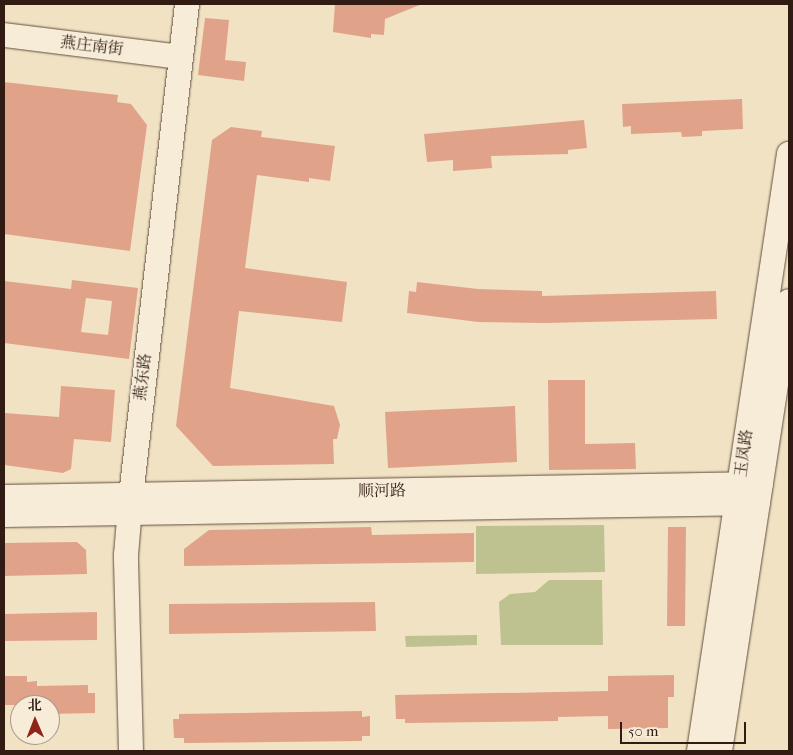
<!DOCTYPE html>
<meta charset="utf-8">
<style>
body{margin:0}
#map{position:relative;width:793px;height:755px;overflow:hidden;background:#f1e2c3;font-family:"IM FELL French Canon","Noto Serif SC",serif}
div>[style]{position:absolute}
.green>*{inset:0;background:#bec291}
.building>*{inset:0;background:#e1a28a}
.roads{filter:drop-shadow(0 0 1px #614d3f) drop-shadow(0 0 1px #614d3f)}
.minor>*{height:24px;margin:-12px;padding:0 12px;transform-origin:12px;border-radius:12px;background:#f6ecd8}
span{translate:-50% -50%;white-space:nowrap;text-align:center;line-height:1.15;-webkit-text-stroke:4px #f6ecd8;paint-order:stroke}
.street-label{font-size:16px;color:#311b13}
.frame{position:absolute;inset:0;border:5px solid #311b13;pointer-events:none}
.north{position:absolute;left:10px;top:695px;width:50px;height:50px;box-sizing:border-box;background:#f6ecd8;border:1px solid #a79889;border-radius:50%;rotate:359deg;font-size:14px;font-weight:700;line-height:20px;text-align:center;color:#311b13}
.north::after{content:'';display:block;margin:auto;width:18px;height:22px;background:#8f2418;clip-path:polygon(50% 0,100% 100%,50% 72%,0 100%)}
.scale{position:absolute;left:620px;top:722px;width:126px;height:22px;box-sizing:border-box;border:2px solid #311b13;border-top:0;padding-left:6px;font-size:15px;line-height:18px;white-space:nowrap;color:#311b13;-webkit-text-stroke:4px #f6ecd8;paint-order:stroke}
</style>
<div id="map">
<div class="green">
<i style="clip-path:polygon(604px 525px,605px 572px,476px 574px,476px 526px)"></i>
<i style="clip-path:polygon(549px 580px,602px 580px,603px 645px,501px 645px,499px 602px,510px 594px,535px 592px)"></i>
<i style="clip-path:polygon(477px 635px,477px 645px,406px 647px,405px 636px)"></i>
</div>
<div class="building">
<i style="clip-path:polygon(335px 4px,422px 4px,385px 19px,384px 35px,371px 34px,371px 38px,333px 32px)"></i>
<i style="clip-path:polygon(205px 18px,229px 20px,225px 60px,246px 62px,244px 81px,198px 75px)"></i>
<i style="clip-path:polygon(4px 82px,118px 95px,117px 102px,131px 104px,147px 125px,130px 251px,4px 234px)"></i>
<i style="clip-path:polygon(742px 99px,743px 129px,702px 131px,702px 136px,682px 137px,681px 132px,631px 134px,631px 126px,623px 127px,622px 104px)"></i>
<i style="clip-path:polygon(584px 120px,587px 148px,568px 150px,568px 154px,491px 156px,492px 168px,453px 171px,453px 160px,427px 162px,424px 134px)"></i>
<i style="clip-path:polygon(231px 127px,262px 131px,261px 137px,335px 146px,330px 181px,309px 178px,309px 182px,257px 175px,245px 268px,347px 282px,342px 322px,239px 311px,230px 388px,334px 406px,340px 425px,337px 439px,333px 439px,334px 464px,213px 466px,176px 426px,212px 140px)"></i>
<i style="clip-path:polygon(evenodd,72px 280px,138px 288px,129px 359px,4px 343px,4px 281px,71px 289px,72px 280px,86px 298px,112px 301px,108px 335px,81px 332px,86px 298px)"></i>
<i style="clip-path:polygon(417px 282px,478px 289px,542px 291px,542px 296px,716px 291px,717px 319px,545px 323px,478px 322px,407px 313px,409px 291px,416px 292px)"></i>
<i style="clip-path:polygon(548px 380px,585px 380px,585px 444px,635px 443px,636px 469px,549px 470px)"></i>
<i style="clip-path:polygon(61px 386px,115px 390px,111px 442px,74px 439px,71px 469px,63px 473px,4px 465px,4px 413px,59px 417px)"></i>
<i style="clip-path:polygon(515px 406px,517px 462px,388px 468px,385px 412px)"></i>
<i style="clip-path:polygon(371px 527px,372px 535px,474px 533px,474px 562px,184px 566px,184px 549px,209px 530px)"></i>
<i style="clip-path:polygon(668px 527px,686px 527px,685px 626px,667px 626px)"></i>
<i style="clip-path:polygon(77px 542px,86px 550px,87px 574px,4px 576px,4px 543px)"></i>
<i style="clip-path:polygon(375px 602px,376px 631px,169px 634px,169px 604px)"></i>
<i style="clip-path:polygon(97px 612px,97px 640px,4px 641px,4px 614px)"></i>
<i style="clip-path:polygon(674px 675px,674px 697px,668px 697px,668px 728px,608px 729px,608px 716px,558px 717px,558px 721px,405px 723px,405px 719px,396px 719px,395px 695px,608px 691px,608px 676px)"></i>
<i style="clip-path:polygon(4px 676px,27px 676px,27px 682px,37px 681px,37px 686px,88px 685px,88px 693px,95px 693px,95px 713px,50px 714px,50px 705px,4px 705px)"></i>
<i style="clip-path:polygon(362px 711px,362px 717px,370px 716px,370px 736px,362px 736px,362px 741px,184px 743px,184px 738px,174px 738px,173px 719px,179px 719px,179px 714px)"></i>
</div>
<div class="roads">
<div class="minor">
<i style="left:4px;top:35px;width:178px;rotate:7.1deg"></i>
<i style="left:4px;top:497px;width:757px;rotate:-0.98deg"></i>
<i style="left:4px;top:515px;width:754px;rotate:-0.91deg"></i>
<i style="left:131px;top:751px;width:196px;rotate:-91.5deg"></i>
<i style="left:126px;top:555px;width:59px;rotate:-85.2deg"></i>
<i style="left:131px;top:496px;width:495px;rotate:-83.5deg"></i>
<i style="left:699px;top:751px;width:604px;rotate:-81.43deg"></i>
<i style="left:720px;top:751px;width:455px;rotate:-81.3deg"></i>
</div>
</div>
<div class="street-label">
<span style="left:92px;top:46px;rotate:7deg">燕庄南街</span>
<span style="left:143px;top:377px;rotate:-83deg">燕东路</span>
<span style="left:744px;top:453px;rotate:-82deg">玉凤路</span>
<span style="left:382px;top:491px;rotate:-1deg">顺河路</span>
</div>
<div class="frame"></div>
<div class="north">北</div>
<div class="scale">50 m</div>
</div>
